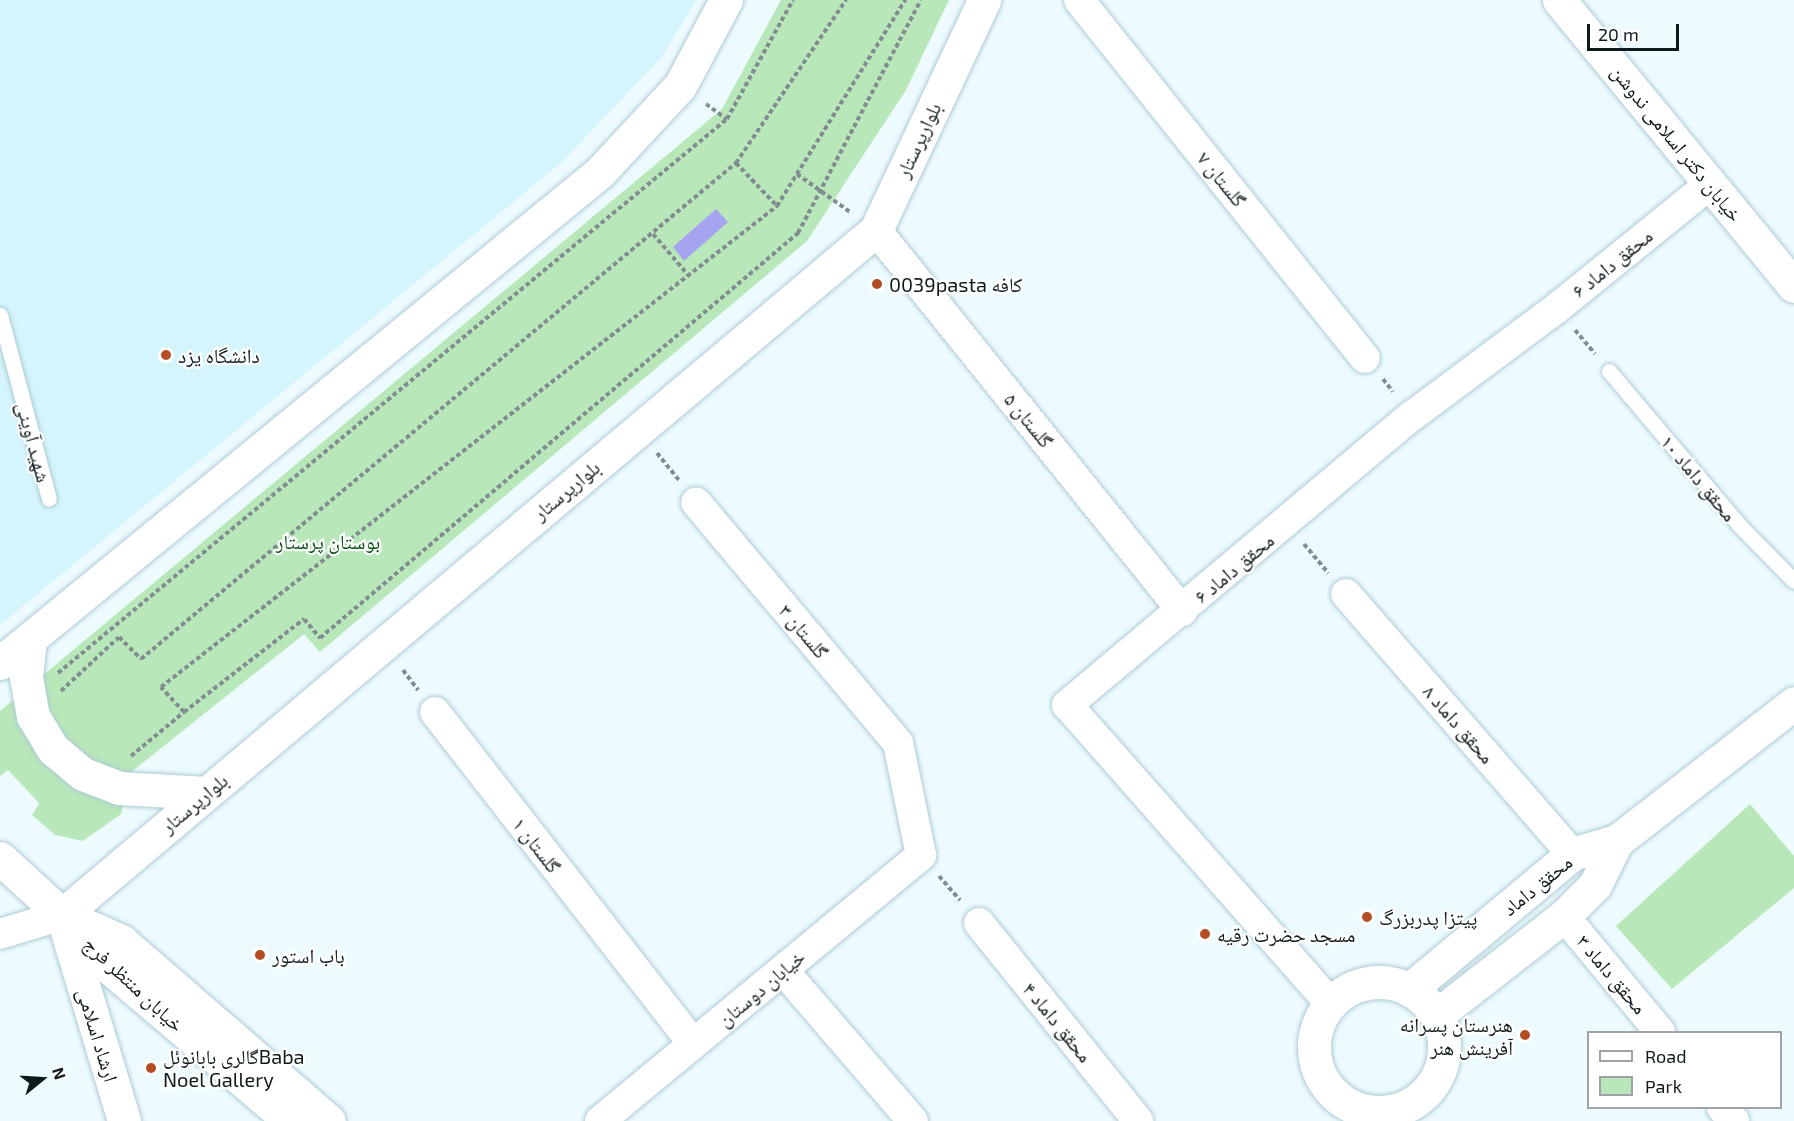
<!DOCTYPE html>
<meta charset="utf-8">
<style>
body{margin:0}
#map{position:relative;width:1794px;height:1121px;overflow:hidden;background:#eefbfe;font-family:"Exo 2","Noto Naskh Arabic",sans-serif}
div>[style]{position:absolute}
.built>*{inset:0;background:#d5f5fd}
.green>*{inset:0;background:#b8e7b9}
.water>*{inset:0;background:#a6a4f0}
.path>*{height:4px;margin-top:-2px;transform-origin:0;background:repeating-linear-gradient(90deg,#818d90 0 4.5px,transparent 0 7.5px)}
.roads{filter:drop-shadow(0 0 2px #adccd4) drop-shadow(0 0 2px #adccd4)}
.service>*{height:15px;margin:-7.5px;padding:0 7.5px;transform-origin:7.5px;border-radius:7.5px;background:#fff}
.minor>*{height:30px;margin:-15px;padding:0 15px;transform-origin:15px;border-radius:15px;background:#fff}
.tertiary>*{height:33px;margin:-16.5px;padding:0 16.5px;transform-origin:16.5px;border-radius:16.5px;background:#fff}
.tertiary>.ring{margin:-16.5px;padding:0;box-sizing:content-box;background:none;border:33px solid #fff;border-radius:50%}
.dots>*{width:16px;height:16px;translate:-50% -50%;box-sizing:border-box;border:3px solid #fff;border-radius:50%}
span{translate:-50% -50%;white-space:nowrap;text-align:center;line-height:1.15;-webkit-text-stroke:4.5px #fff;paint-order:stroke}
.street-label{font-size:20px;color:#0f1a1d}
.poi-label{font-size:20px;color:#0f1a1d}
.left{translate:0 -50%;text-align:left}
.right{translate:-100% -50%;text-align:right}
.park-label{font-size:20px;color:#095016}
.legend{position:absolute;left:1587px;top:1031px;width:195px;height:78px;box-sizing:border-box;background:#fff;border:2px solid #9fa3a5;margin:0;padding:8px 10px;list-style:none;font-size:18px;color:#0f1a1d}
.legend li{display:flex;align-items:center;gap:12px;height:30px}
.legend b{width:30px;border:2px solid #9fa3a5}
.north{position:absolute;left:12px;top:1049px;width:60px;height:60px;-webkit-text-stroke:4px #fff;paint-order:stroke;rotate:72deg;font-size:16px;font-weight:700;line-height:24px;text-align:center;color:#0f1a1d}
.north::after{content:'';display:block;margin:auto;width:21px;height:27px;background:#0f1a1d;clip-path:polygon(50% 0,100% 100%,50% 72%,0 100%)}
.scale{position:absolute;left:1587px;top:24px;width:92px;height:27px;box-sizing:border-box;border:3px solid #0f1a1d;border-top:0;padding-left:8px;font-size:18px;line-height:21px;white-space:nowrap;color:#0f1a1d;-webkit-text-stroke:4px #fff;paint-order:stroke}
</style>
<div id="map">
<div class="built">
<i style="clip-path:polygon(0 0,696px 0,662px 57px,562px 162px,0 625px)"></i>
</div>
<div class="green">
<i style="clip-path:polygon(781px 0,949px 0,906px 90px,807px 241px,320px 652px,304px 634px,130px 773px,121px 814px,83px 841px,55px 835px,32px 815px,39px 803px,8px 770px,0 776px,0 711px,722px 109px)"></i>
<i style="clip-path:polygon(1750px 804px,1794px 856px,1794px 888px,1672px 989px,1616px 926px)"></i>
</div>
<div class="water">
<i style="clip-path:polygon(716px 209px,728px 222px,684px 261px,673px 247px)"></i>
</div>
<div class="path">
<i style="left:706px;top:104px;width:26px;rotate:36deg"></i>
<i style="left:736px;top:163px;width:59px;rotate:46.4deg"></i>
<i style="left:797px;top:174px;width:65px;rotate:35.6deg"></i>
<i style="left:653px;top:234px;width:55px;rotate:49.4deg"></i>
<i style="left:1575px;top:330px;width:31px;rotate:50deg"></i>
<i style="left:1383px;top:379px;width:16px;rotate:52deg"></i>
<i style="left:657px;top:453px;width:35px;rotate:51deg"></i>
<i style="left:1304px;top:544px;width:38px;rotate:50deg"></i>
<i style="left:403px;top:670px;width:25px;rotate:53deg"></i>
<i style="left:58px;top:673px;width:869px;rotate:-39.63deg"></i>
<i style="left:727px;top:119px;width:136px;rotate:-61deg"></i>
<i style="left:61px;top:691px;width:79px;rotate:-43deg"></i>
<i style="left:119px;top:637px;width:31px;rotate:45deg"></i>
<i style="left:141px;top:659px;width:775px;rotate:-39.82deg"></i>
<i style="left:736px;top:163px;width:197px;rotate:-56deg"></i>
<i style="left:184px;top:712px;width:152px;rotate:-37.8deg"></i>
<i style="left:304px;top:619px;width:25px;rotate:50deg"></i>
<i style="left:320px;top:638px;width:627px;rotate:-40.27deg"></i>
<i style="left:798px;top:233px;width:263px;rotate:-62.2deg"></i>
<i style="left:131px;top:756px;width:69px;rotate:-39.7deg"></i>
<i style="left:184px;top:712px;width:34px;rotate:-133deg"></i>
<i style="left:161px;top:687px;width:782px;rotate:-37.98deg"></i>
<i style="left:777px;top:206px;width:243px;rotate:-58.1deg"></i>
<i style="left:939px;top:876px;width:32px;rotate:49deg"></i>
</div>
<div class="roads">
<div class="service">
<i style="left:0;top:315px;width:190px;rotate:75.1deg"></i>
<i style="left:1609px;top:371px;width:202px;rotate:49.8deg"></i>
<i style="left:1739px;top:525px;width:78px;rotate:45.5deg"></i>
</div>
<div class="minor">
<i style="left:1079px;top:0;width:458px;rotate:51.4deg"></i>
<i style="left:876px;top:230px;width:489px;rotate:51.2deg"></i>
<i style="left:1346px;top:594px;width:344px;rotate:49deg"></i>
<i style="left:435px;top:712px;width:420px;rotate:52.1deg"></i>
<i style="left:1564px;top:916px;width:151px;rotate:50.4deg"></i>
<i style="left:979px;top:923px;width:254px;rotate:51.2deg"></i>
<i style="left:0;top:934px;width:65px;rotate:-17deg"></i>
<i style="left:783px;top:970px;width:199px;rotate:49.3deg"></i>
<i style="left:1330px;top:1003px;width:397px;rotate:-131.4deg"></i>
<i style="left:1067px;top:705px;width:450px;rotate:-40deg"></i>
<i style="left:1412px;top:416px;width:181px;rotate:-36.7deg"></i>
<i style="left:1557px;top:308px;width:197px;rotate:-39deg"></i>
<i style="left:1722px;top:1108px;width:18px;rotate:47deg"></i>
<i style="left:600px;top:1121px;width:417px;rotate:-39.6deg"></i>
<i style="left:921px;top:855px;width:114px;rotate:-101.6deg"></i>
<i style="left:898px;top:743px;width:314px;rotate:-130deg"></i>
</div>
<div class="tertiary">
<i style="left:1559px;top:0;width:370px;rotate:50.6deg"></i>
<i style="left:30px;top:639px;width:38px;rotate:96deg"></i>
<i style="left:26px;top:677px;width:40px;rotate:80deg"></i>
<i style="left:33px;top:716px;width:39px;rotate:59deg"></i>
<i style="left:53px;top:749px;width:39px;rotate:40deg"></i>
<i style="left:83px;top:774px;width:39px;rotate:21deg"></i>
<i style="left:119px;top:788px;width:87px;rotate:3.3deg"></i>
<i style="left:0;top:663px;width:775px;rotate:-39.29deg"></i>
<i style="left:600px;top:172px;width:117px;rotate:-47.1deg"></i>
<i style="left:680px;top:86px;width:98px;rotate:-61.9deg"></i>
<i style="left:0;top:858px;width:84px;rotate:42.6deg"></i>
<i style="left:62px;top:915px;width:64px;rotate:48.8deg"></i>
<i style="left:104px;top:963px;width:244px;rotate:40.3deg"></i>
<i style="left:62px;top:915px;width:1064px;rotate:-40.08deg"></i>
<i style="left:876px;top:230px;width:254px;rotate:-64.8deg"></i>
<i style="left:72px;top:919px;width:54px;rotate:24.2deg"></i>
<i style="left:121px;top:941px;width:275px;rotate:40.9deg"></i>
<i style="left:65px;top:925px;width:205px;rotate:73.2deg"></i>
<i class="ring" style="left:1314px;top:982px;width:97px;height:97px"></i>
<i style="left:1409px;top:990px;width:212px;rotate:-39.8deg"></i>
<i style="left:1572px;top:854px;width:47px;rotate:-16.1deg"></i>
<i style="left:1617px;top:841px;width:224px;rotate:-37.9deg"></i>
<i style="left:1437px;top:1015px;width:161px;rotate:-37.9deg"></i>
<i style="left:1564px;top:916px;width:44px;rotate:-45deg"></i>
<i style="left:1595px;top:885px;width:49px;rotate:-63.4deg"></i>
</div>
</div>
<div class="dots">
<i style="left:877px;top:284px;background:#b34d23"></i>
<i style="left:166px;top:355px;background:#b34d23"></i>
<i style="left:1367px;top:917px;background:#b34d23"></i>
<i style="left:1205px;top:934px;background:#b34d23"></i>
<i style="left:260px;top:955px;background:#b34d23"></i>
<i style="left:1525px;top:1035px;background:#b34d23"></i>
<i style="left:151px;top:1068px;background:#b34d23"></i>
</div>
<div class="street-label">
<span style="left:918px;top:140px;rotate:-65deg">بلوارپرستار</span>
<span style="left:1677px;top:143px;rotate:51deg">خيابان دکتر اسلامی ندوشن</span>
<span style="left:1222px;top:179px;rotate:51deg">گلستان ۷</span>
<span style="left:1612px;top:263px;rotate:-39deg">محقق داماد ۶</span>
<span style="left:1029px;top:420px;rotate:51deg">گلستان ۵</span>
<span style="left:34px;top:442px;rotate:75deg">شهید آوینی</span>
<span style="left:1699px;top:478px;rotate:50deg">محقق داماد ۱۰</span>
<span style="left:566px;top:490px;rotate:-40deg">بلوارپرستار</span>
<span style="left:1234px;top:568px;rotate:-40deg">محقق داماد ۶</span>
<span style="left:804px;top:631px;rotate:50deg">گلستان ۳</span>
<span style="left:1459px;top:724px;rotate:49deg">محقق داماد ۸</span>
<span style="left:194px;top:803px;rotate:-40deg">بلوارپرستار</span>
<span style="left:537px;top:845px;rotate:52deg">گلستان ۱</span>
<span style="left:1537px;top:885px;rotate:-39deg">محقق داماد</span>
<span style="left:1612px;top:974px;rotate:50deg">محقق داماد ۳</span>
<span style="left:134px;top:984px;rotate:43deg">خیابان منتظر فرج</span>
<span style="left:761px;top:988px;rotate:-40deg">خیابان دوستان</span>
<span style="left:1058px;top:1022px;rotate:51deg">محقق داماد ۴</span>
<span style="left:98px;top:1035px;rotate:73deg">ارشاد اسلامی</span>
</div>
<div class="poi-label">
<span class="left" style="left:889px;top:284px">0039pasta کافه</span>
<span class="left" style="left:178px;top:355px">دانشگاه یزد</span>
<span class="left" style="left:1379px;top:917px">پیتزا پدربزرگ</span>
<span class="left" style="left:1217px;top:934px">مسجد حضرت رقیه</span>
<span class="left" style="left:272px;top:955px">باب استور</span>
<span class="right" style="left:1513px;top:1036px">هنرستان پسرانه<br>آفرینش هنر</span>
<span class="left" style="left:163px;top:1068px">گالری بابانوئلBaba<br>Noel Gallery</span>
</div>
<div class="park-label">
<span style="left:328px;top:541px">بوستان پرستار</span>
</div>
<ul class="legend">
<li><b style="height:8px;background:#fff"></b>Road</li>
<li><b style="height:16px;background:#b8e7b9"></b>Park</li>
</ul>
<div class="north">N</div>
<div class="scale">20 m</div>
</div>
